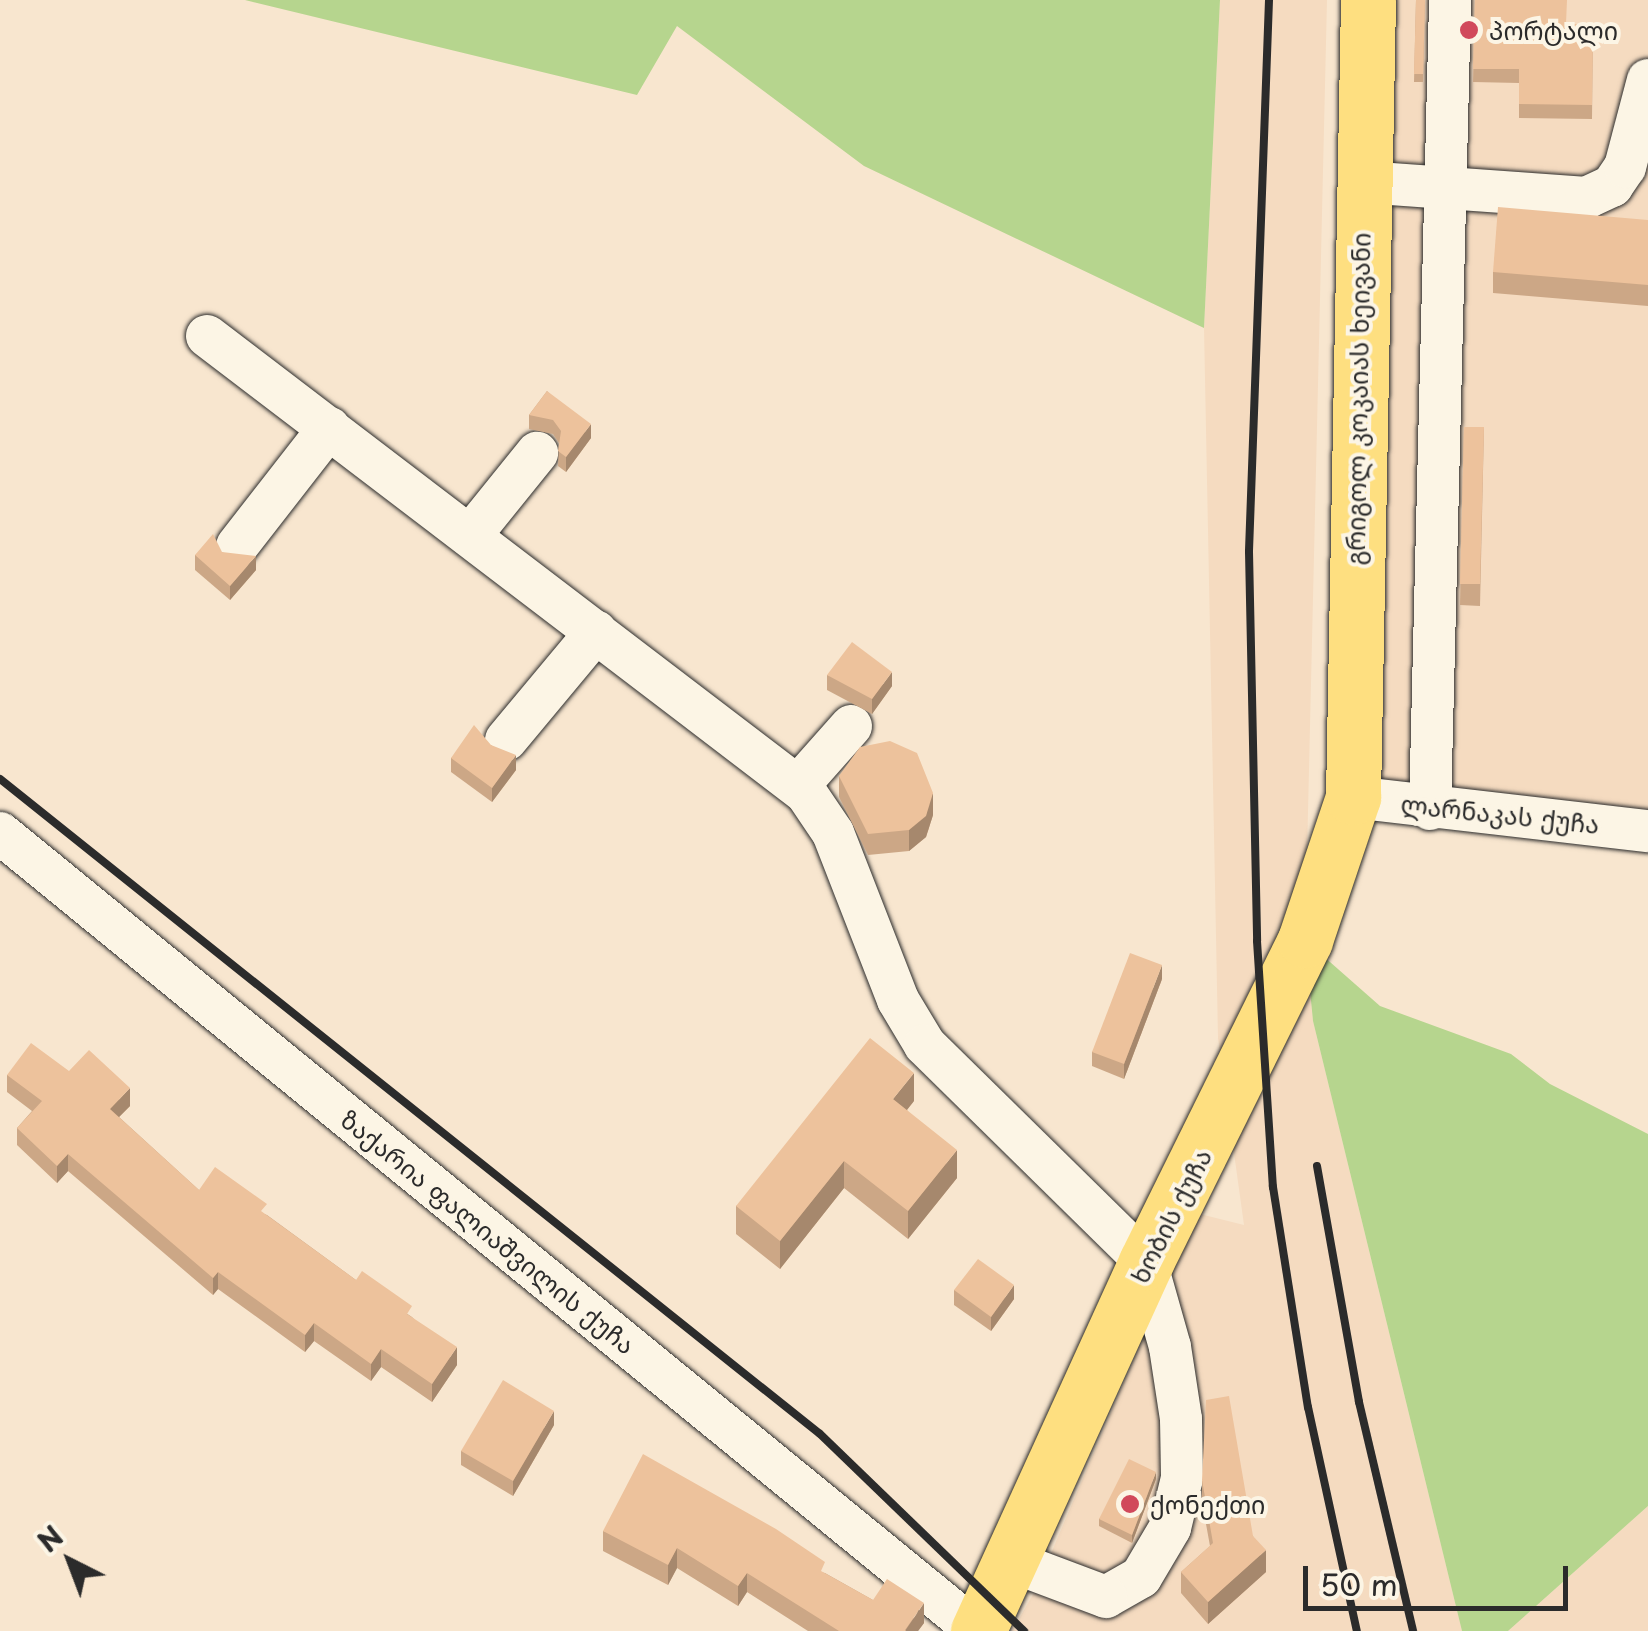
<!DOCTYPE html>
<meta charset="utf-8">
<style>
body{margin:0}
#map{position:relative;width:1648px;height:1631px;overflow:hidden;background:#f8e6cf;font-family:"Playpen Sans","Noto Sans Georgian",sans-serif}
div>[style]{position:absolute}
.built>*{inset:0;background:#f5dbc0}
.green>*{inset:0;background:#b6d58e}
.roads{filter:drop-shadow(0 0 2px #2b2b2b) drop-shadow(0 0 2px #2b2b2b)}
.minor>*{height:42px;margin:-21px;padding:0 21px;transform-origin:21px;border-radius:21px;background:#fcf5e5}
.major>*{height:55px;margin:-27.5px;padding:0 27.5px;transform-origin:27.5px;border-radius:27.5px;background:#fedf80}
.rail>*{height:8px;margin:-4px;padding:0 4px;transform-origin:4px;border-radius:4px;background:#2b2b2b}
.wall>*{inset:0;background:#cca786}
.shaded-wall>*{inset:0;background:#a6886d}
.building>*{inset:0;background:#edc29c}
.dots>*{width:28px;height:28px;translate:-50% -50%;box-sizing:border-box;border:5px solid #fcf5e5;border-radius:50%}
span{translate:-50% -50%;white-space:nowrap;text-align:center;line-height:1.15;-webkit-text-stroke:8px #fcf5e5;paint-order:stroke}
.poi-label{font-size:25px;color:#2b2b2b}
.left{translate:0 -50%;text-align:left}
.street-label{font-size:25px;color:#2b2b2b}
.north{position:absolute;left:20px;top:1511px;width:100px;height:100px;-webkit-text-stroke:8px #fcf5e5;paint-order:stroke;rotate:318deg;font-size:28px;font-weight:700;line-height:40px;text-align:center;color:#2b2b2b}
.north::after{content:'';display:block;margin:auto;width:35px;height:45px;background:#2b2b2b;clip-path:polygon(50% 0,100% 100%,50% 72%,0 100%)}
.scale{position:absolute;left:1303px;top:1566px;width:265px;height:45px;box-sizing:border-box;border:5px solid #2b2b2b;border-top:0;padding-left:12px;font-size:30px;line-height:35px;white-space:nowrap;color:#2b2b2b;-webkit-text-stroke:8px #fcf5e5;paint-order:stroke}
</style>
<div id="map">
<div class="built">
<i style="clip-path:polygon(1220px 0,1327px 0,1305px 940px,1313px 1021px,1462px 1631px,1012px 1631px,1035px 1591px,1196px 1213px,1244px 1225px,1218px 1038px,1204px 328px)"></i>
<i style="clip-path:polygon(1368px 0,1648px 0,1648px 831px,1353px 797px)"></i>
<i style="clip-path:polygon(1648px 1506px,1648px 1631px,1508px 1631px)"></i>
</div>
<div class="green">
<i style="clip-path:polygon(245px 0,1220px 0,1204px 328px,864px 166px,677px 26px,637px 95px)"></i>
<i style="clip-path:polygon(1305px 940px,1380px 1006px,1511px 1054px,1550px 1084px,1648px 1134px,1648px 1506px,1508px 1631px,1462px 1631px,1313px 1021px)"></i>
</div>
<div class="roads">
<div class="minor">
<i style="left:1363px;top:182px;width:224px;rotate:4.1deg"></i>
<i style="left:1586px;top:198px;width:29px;rotate:-25deg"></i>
<i style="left:1612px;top:186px;width:23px;rotate:-56deg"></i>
<i style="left:1625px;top:167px;width:90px;rotate:-75.2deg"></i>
<i style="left:207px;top:336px;width:753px;rotate:37.34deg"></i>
<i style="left:806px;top:793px;width:48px;rotate:56deg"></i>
<i style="left:833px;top:833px;width:179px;rotate:68.7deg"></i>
<i style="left:898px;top:1000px;width:52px;rotate:59deg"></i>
<i style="left:925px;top:1045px;width:310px;rotate:44.5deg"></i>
<i style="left:1146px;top:1262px;width:88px;rotate:74.2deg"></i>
<i style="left:1170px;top:1347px;width:73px;rotate:81.3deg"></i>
<i style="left:1181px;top:1419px;width:59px;rotate:89deg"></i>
<i style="left:1182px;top:1478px;width:51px;rotate:103.5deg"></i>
<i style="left:1170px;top:1528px;width:57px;rotate:120.6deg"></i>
<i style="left:1141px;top:1577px;width:40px;rotate:150.3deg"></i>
<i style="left:1106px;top:1597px;width:103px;rotate:-159.4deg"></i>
<i style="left:470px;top:536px;width:107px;rotate:-51.1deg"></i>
<i style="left:237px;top:546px;width:150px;rotate:-52.1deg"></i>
<i style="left:506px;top:740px;width:141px;rotate:-50.2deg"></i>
<i style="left:798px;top:786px;width:80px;rotate:-48.5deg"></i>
<i style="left:1353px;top:797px;width:297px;rotate:6.6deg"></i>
<i style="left:1430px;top:809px;width:809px;rotate:-88.58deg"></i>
<i style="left:0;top:833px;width:1261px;rotate:39.24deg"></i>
</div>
<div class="major">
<i style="left:978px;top:1631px;width:405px;rotate:-65.5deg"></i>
<i style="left:1146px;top:1262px;width:359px;rotate:-63.7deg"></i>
<i style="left:1305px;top:940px;width:151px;rotate:-71.4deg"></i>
<i style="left:1353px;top:797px;width:797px;rotate:-88.92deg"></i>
</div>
</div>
<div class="rail">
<i style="left:1269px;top:0;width:552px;rotate:92.08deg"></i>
<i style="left:1249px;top:552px;width:389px;rotate:88.8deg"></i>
<i style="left:1257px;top:941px;width:247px;rotate:86.3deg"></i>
<i style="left:1273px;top:1187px;width:223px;rotate:81deg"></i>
<i style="left:1308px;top:1407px;width:229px;rotate:77.7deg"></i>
<i style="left:0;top:779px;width:1049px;rotate:38.62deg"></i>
<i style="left:820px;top:1434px;width:284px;rotate:44deg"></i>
<i style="left:1317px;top:1166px;width:240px;rotate:79.9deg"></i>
<i style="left:1359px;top:1402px;width:235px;rotate:76.7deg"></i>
</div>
<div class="wall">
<i style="clip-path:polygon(1416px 0,1425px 0,1423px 82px,1414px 82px)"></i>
<i style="clip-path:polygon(1475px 0,1567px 24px,1593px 24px,1592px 119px,1519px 118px,1519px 83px,1473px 82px)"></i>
<i style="clip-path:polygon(1648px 220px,1648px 306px,1493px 293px,1493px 272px)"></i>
<i style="clip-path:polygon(547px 391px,591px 438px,566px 472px,558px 466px,559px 443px,553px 434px,529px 429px,529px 415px)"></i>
<i style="clip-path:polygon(1464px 427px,1484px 427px,1480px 606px,1460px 605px)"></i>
<i style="clip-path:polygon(222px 552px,256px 570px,230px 600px,195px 570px,195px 555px)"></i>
<i style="clip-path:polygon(827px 675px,892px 686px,872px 714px,827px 690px)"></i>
<i style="clip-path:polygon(491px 745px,516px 770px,492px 802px,451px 772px,451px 758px)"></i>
<i style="clip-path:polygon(839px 776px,933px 815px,926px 837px,909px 851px,868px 855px,839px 797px)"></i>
<i style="clip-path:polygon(1162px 979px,1124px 1079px,1092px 1066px,1092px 1052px)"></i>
<i style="clip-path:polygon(69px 1071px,130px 1106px,119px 1117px,199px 1190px,267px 1215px,356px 1280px,412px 1317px,457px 1365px,432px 1402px,381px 1367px,371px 1381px,314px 1341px,305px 1352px,218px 1289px,213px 1295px,68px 1171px,57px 1183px,17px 1145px,17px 1128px,32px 1111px,7px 1092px,7px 1075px)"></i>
<i style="clip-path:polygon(914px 1101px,907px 1110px,957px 1178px,908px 1239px,844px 1188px,780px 1269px,736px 1234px,736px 1206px)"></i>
<i style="clip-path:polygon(954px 1290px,1014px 1299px,991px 1331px,954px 1305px)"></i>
<i style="clip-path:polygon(554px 1425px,513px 1496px,461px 1465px,461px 1451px)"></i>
<i style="clip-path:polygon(1156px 1479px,1132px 1543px,1099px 1526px,1099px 1519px)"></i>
<i style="clip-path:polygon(1202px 1480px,1253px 1536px,1266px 1572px,1208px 1624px,1181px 1593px,1181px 1572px,1210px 1546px,1202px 1502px)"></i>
<i style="clip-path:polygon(603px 1531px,825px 1573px,873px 1600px,924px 1623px,918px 1631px,808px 1631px,747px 1592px,738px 1606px,677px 1568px,668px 1585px,603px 1551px)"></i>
</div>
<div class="shaded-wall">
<i style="clip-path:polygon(591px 424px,591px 438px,566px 472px,566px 457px)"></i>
<i style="clip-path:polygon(256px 556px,256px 570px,230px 600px,230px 586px)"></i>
<i style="clip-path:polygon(892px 672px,892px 686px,872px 714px,872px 699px)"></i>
<i style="clip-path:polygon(516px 755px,516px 770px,492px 802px,492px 788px)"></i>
<i style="clip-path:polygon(933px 793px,933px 815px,926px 837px,909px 851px,909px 830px)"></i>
<i style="clip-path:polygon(1162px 965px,1162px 979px,1124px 1079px,1124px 1064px)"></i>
<i style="clip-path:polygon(914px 1073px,914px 1101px,893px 1127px,893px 1099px)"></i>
<i style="clip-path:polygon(130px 1088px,130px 1106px,110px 1126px,110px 1109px)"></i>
<i style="clip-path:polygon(957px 1150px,957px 1178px,908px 1239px,908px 1211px)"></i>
<i style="clip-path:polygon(68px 1154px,68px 1171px,57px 1183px,57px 1166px)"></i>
<i style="clip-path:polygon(844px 1161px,844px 1188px,780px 1269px,780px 1241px)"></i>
<i style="clip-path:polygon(218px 1272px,218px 1289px,213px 1295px,213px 1278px)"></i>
<i style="clip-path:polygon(1014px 1285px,1014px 1299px,991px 1331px,991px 1317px)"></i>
<i style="clip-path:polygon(314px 1323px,314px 1341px,305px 1352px,305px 1335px)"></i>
<i style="clip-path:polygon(457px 1347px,457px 1365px,432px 1402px,432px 1384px)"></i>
<i style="clip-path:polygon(381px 1349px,381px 1367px,371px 1381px,371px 1364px)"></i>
<i style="clip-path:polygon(554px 1411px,554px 1425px,513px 1496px,513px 1481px)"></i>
<i style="clip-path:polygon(1156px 1472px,1156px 1479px,1132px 1543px,1132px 1535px)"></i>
<i style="clip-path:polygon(677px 1548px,677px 1568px,668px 1585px,668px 1565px)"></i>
<i style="clip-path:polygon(1266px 1550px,1266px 1572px,1208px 1624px,1208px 1602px)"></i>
<i style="clip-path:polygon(747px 1573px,747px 1592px,738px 1606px,738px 1586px)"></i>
<i style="clip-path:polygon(924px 1603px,924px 1623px,918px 1631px,905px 1631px)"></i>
</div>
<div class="building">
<i style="clip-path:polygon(1416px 0,1425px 0,1423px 74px,1414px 74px)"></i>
<i style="clip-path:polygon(1475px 0,1567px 0,1566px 24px,1593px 24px,1592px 105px,1519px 104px,1519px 69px,1473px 69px)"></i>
<i style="clip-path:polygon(1498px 207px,1648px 220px,1648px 285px,1493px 272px)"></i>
<i style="clip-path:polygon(547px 391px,591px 424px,566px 457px,558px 451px,561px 431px,553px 420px,529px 415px)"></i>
<i style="clip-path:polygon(1464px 427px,1484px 427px,1480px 584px,1460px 584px)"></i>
<i style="clip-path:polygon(213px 534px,222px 552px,256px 556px,230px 586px,195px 555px)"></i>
<i style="clip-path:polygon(852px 642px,892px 672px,872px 699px,827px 675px)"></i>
<i style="clip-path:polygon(474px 725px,491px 745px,516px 755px,492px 788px,451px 758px)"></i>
<i style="clip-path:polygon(890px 741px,917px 753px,933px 793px,926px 816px,909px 830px,868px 834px,839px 776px,860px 747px)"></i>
<i style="clip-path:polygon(1130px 953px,1162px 965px,1124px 1064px,1092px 1052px)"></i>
<i style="clip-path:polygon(870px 1038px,914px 1073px,893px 1099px,957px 1150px,908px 1211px,844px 1161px,780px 1241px,736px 1206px)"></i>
<i style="clip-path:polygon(31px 1043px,69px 1071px,89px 1050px,130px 1088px,110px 1109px,199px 1190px,215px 1167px,267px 1204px,261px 1211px,356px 1280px,362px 1271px,412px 1306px,407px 1314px,457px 1347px,432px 1384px,381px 1349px,371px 1364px,314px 1323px,305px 1335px,218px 1272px,213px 1278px,68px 1154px,57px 1166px,17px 1128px,42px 1101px,7px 1075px)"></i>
<i style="clip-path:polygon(978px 1259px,1014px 1285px,991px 1317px,954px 1290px)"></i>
<i style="clip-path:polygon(503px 1380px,554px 1411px,513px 1481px,461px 1451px)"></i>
<i style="clip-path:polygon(1229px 1396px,1253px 1536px,1266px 1550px,1208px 1602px,1181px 1572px,1213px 1543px,1202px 1480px,1206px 1400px)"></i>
<i style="clip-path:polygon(643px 1454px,776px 1529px,825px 1562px,821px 1571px,873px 1600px,887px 1579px,924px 1603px,905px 1630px,906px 1631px,839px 1631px,747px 1573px,738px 1586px,677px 1548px,668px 1565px,603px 1531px)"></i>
<i style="clip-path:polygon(1129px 1459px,1156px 1472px,1132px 1535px,1099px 1519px)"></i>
</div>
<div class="dots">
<i style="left:1469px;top:30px;background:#d1495b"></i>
<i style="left:1130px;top:1504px;background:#d1495b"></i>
</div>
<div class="poi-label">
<span class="left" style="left:1489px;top:30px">პორტალი</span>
<span class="left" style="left:1150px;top:1504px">ქონექთი</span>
</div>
<div class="street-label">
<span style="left:1358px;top:399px;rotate:-89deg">გრიგოლ კოკაიას ხეივანი</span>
<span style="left:1500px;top:814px;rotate:6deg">ლარნაკას ქუჩა</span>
<span style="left:1171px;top:1216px;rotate:-63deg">ხობის ქუჩა</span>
<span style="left:488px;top:1232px;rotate:39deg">ზაქარია ფალიაშვილის ქუჩა</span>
</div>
<div class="north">N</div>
<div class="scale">50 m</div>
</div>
